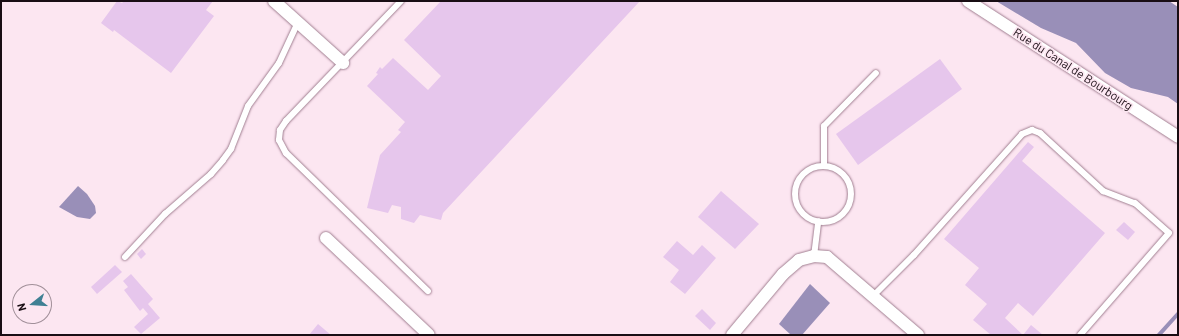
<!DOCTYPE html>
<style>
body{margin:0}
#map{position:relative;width:1179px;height:336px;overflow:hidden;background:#fce6f1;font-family:Barlow,sans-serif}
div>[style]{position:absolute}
.water>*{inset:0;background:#998fb8}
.stream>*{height:3.5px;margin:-1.75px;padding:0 1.75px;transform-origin:1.75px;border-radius:1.75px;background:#998fb8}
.building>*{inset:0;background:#e6c6ec}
.roads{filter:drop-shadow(0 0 1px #a17f91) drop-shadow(0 0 1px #a17f91)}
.service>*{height:6px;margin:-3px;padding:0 3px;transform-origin:3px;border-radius:3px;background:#fff}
.service>.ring{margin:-3px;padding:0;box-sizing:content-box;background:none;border:6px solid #fff;border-radius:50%}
.minor>*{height:12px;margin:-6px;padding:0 6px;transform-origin:6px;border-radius:6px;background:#fff}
span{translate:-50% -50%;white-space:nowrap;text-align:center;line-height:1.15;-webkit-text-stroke:3.5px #fce6f1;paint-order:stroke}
.street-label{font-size:12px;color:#190d14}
.frame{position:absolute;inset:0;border:2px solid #190d14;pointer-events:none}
.north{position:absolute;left:12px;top:284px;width:40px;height:40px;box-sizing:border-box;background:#fce6f1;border:1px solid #a18f99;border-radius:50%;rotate:253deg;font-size:11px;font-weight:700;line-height:16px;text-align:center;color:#190d14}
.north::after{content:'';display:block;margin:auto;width:14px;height:18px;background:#408094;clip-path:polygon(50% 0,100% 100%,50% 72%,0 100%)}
</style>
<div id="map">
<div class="water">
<i style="clip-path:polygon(996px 1px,1169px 1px,1178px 7px,1178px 104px,1168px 97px,1131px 88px,1105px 73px,1076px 43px,1041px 28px)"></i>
<i style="clip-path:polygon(78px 186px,87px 194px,95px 206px,96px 213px,90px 219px,77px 217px,59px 207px)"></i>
<i style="clip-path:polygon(810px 284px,830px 303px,802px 335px,791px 335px,779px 324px)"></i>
</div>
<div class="stream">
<i style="left:1159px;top:335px;width:28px;rotate:-48deg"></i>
</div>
<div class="building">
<i style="clip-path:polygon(117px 1px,122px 3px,124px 1px,213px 1px,206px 10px,214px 16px,171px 73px,114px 30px,113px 32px,101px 23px)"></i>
<i style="clip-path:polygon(441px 1px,640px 1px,443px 213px,441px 220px,420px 215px,414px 223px,401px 219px,401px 207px,392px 205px,388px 213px,367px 208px,380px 155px,401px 132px,398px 130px,405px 122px,367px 86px,378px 74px,376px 73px,380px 67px,382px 69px,393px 58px,428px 90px,441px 76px,404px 40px)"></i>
<i style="clip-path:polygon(940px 59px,962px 89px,858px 165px,836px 134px)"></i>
<i style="clip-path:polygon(1028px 142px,1034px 147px,1022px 161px,1105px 233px,1033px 316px,1018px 303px,1005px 318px,1023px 335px,1031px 325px,1043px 335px,991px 335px,973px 320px,987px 304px,965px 285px,979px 268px,944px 239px)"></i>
<i style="clip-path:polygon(721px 191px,759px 224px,735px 249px,698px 217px)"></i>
<i style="clip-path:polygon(1124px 222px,1135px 232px,1128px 240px,1116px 230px)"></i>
<i style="clip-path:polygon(677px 241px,693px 255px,702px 245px,716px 258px,685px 294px,670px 282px,679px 270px,663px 257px)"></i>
<i style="clip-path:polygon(142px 249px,146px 254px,141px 259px,137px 254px)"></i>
<i style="clip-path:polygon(115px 265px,122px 272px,97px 294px,91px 287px)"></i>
<i style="clip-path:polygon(131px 274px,153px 299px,148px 304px,160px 318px,141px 334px,134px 327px,148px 314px,143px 308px,140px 311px,124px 290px,128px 287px,123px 281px)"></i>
<i style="clip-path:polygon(702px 309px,716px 323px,710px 330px,695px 316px)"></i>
<i style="clip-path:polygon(318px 324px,331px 335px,309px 335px)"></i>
</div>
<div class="roads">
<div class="service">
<i style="left:401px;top:1px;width:166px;rotate:133.8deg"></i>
<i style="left:286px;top:121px;width:11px;rotate:124deg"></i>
<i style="left:280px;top:130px;width:10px;rotate:96deg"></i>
<i style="left:279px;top:140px;width:15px;rotate:62deg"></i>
<i style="left:286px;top:153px;width:198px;rotate:44.2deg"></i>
<i style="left:824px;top:166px;width:40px;rotate:-90deg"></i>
<i style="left:824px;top:126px;width:74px;rotate:-45.5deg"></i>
<i class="ring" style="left:795px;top:166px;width:50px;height:50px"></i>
<i style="left:814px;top:256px;width:35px;rotate:-83deg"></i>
<i style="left:125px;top:257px;width:59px;rotate:-47.1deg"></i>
<i style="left:165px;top:214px;width:61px;rotate:-41deg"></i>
<i style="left:211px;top:174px;width:18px;rotate:-49deg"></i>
<i style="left:223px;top:160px;width:14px;rotate:-54deg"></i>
<i style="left:231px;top:149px;width:46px;rotate:-68.4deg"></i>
<i style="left:248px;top:106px;width:53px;rotate:-54.2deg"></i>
<i style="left:279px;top:63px;width:45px;rotate:-65.1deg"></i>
<i style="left:873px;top:296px;width:58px;rotate:-45deg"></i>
<i style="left:914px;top:255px;width:162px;rotate:-48.2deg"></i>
<i style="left:1022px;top:134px;width:11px;rotate:-22deg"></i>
<i style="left:1032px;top:130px;width:9px;rotate:21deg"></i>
<i style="left:1040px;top:133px;width:86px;rotate:42.6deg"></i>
<i style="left:1103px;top:191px;width:34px;rotate:21deg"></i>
<i style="left:1135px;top:203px;width:45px;rotate:41.4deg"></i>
<i style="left:1169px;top:233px;width:135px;rotate:131.1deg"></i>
</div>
<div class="minor">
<i style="left:274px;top:1px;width:93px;rotate:41.9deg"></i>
<i style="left:968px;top:1px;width:250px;rotate:32.9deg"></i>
<i style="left:326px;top:238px;width:141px;rotate:43.3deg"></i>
<i style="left:732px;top:335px;width:80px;rotate:-50.1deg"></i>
<i style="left:783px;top:274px;width:21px;rotate:-41deg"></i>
<i style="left:799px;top:260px;width:16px;rotate:-15deg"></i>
<i style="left:814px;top:256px;width:13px;rotate:4deg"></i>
<i style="left:827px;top:257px;width:120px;rotate:40.6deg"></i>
</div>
</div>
<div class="street-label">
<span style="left:1073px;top:69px;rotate:33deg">Rue du Canal de Bourbourg</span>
</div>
<div class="frame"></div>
<div class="north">N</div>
</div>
